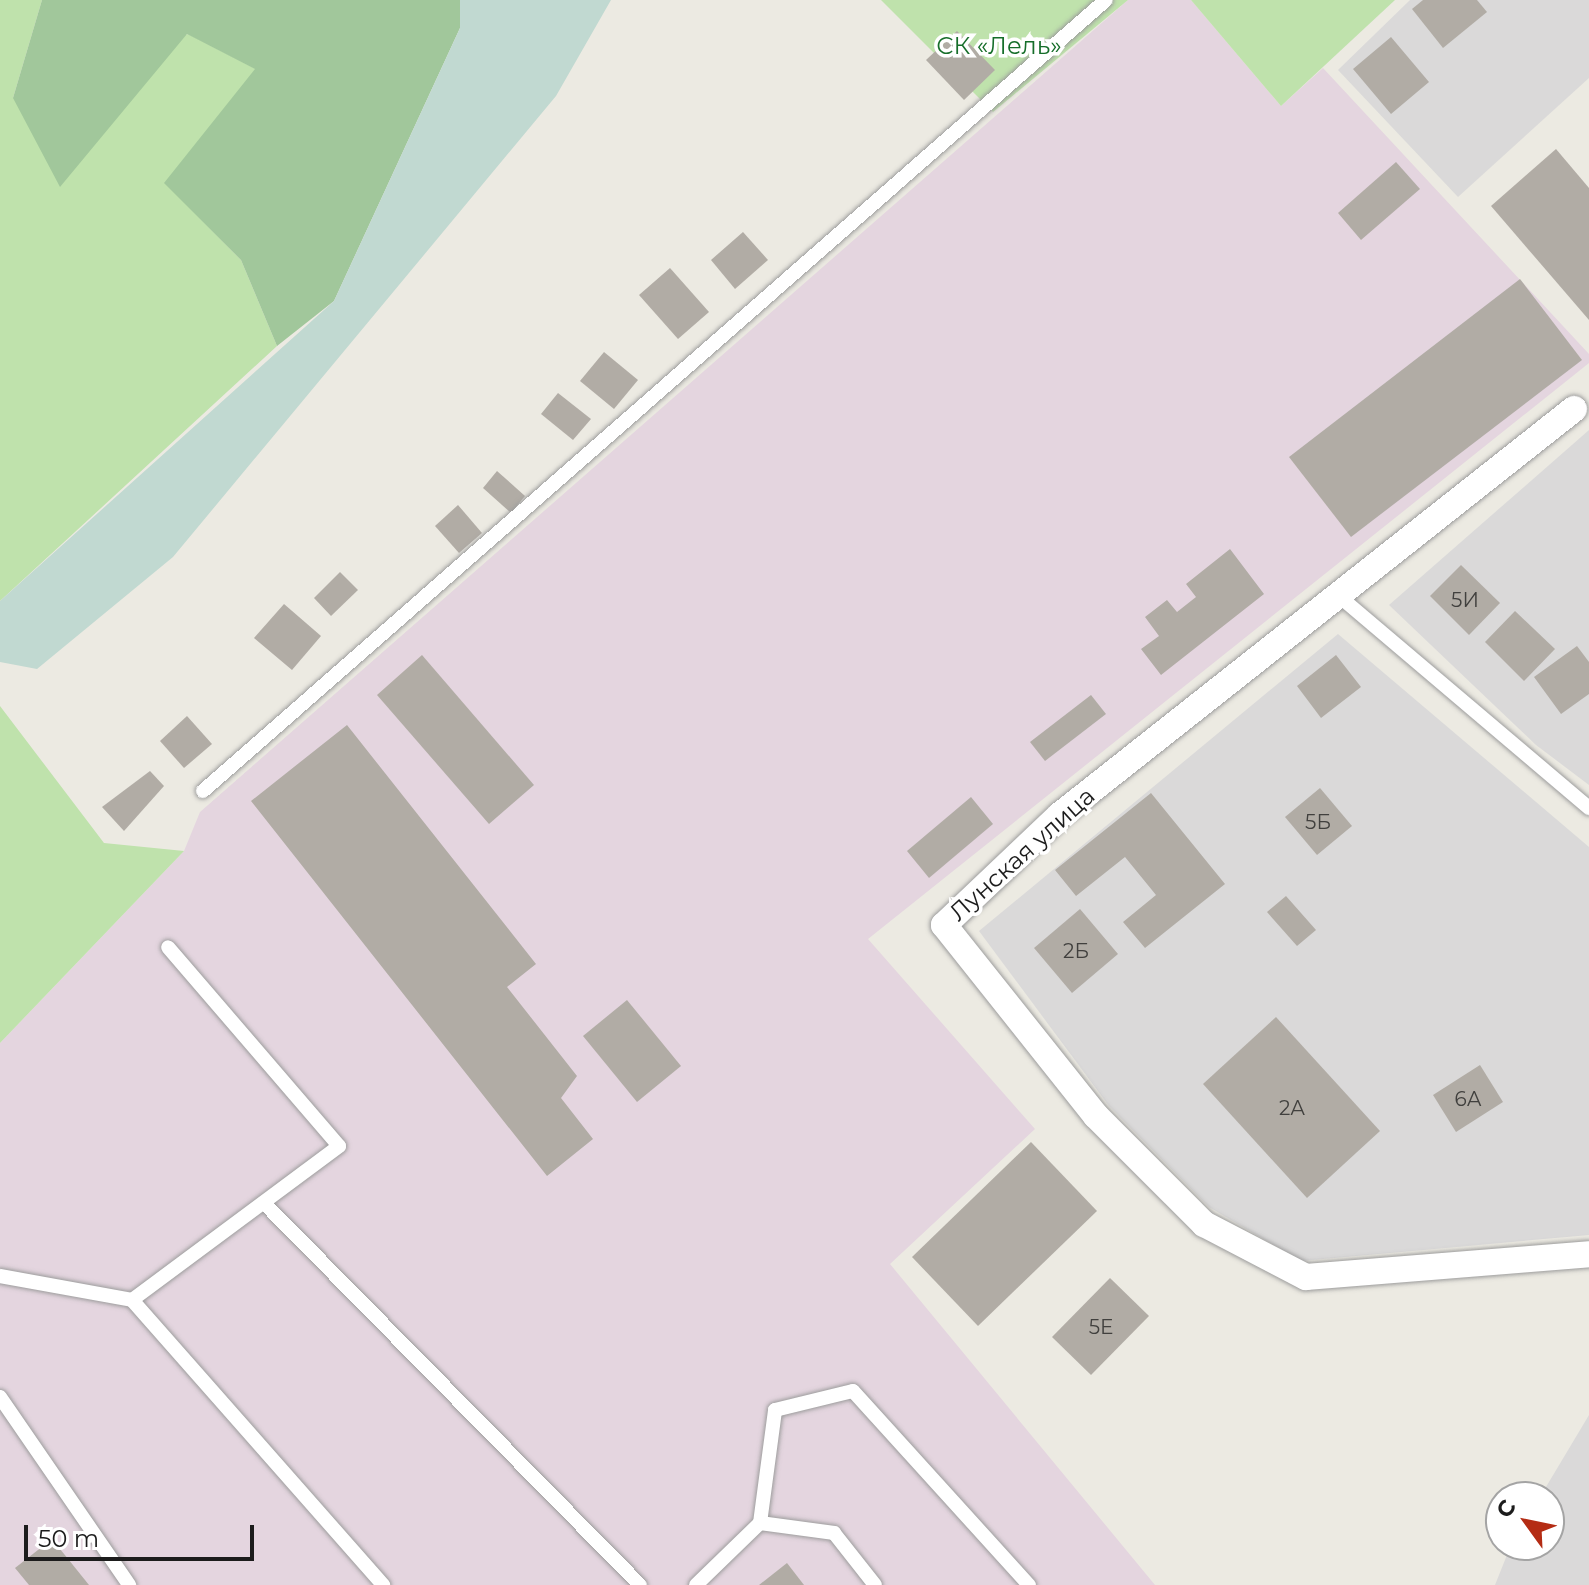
<!DOCTYPE html>
<meta charset="utf-8">
<style>
body{margin:0}
#map{position:relative;width:1589px;height:1585px;overflow:hidden;background:#eceae2;font-family:Montserrat,sans-serif}
div>[style]{position:absolute}
.residential>*{inset:0;background:#dad9d9}
.industrial>*{inset:0;background:#e4d5df}
.grass>*{inset:0;background:#bfe2ac}
.forest>*{inset:0;background:#a1c79b}
.wetland>*{inset:0;background:#c1d9d1}
.building>*{inset:0;background:#b1aca5}
.roads{filter:drop-shadow(0 0 2px #9d9d9d) drop-shadow(0 0 2px #9d9d9d)}
.lane>*{height:14px;margin:-7px;padding:0 7px;transform-origin:7px;border-radius:7px;background:#fff}
.street>*{height:26px;margin:-13px;padding:0 13px;transform-origin:13px;border-radius:13px;background:#fff}
span{translate:-50% -50%;white-space:nowrap;text-align:center;line-height:1.15;-webkit-text-stroke:7px #fff;paint-order:stroke}
.number-label{font-size:20px;color:#41403e}
.number-label span{-webkit-text-stroke-width:0}
.park-label{font-size:24px;color:#166e2a}
.street-label{font-size:24px;color:#1c1c1c}
.north{position:absolute;left:1485px;top:1481px;width:80px;height:80px;box-sizing:border-box;background:#fff;border:2px solid #a4a4a4;border-radius:50%;rotate:303deg;font-size:22px;font-weight:700;line-height:32px;text-align:center;color:#1c1c1c}
.north::after{content:'';display:block;margin:auto;width:28px;height:36px;background:#b42c14;clip-path:polygon(50% 0,100% 100%,50% 72%,0 100%)}
.scale{position:absolute;left:24px;top:1525px;width:230px;height:36px;box-sizing:border-box;border:4px solid #1c1c1c;border-top:0;padding-left:10px;font-size:24px;line-height:28px;white-space:nowrap;color:#1c1c1c;-webkit-text-stroke:6px #fff;paint-order:stroke}
</style>
<div id="map">
<div class="residential">
<i style="clip-path:polygon(1410px 0,1589px 0,1589px 78px,1458px 197px,1338px 70px)"></i>
<i style="clip-path:polygon(1589px 430px,1589px 785px,1536px 745px,1389px 605px)"></i>
<i style="clip-path:polygon(1338px 634px,1589px 847px,1589px 1235px,1301px 1261px,1209px 1207px,1109px 1106px,979px 931px)"></i>
<i style="clip-path:polygon(1589px 1415px,1589px 1585px,1495px 1585px,1511px 1545px,1549px 1545px,1549px 1497px,1540px 1497px)"></i>
</div>
<div class="industrial">
<i style="clip-path:polygon(1128px 0,1191px 0,1281px 106px,1323px 68px,1589px 354px,1589px 363px,868px 939px,1035px 1129px,890px 1264px,1155px 1585px,0 1585px,0 1043px,184px 851px,200px 812px)"></i>
</div>
<div class="grass">
<i style="clip-path:polygon(0 0,42px 0,13px 98px,188px 34px,256px 69px,165px 183px,241px 260px,277px 346px,0 601px)"></i>
<i style="clip-path:polygon(881px 0,1128px 0,993px 112px)"></i>
<i style="clip-path:polygon(1191px 0,1395px 0,1281px 106px)"></i>
<i style="clip-path:polygon(0 706px,104px 843px,184px 851px,0 1043px)"></i>
</div>
<div class="forest">
<i style="clip-path:polygon(42px 0,460px 0,460px 28px,334px 301px,277px 346px,241px 260px,164px 183px,255px 69px,187px 34px,60px 187px,13px 98px)"></i>
</div>
<div class="wetland">
<i style="clip-path:polygon(460px 0,611px 0,556px 96px,173px 557px,37px 669px,0 662px,0 601px,334px 301px,460px 28px)"></i>
</div>
<div class="building">
<i style="clip-path:polygon(1423px 0,1477px 0,1487px 12px,1443px 48px,1412px 9px)"></i>
<i style="clip-path:polygon(957px 31px,995px 70px,964px 100px,926px 60px)"></i>
<i style="clip-path:polygon(1391px 37px,1429px 82px,1391px 114px,1353px 69px)"></i>
<i style="clip-path:polygon(1556px 149px,1589px 188px,1589px 320px,1491px 206px)"></i>
<i style="clip-path:polygon(1396px 162px,1420px 189px,1361px 240px,1338px 213px)"></i>
<i style="clip-path:polygon(743px 232px,768px 260px,735px 289px,711px 260px)"></i>
<i style="clip-path:polygon(670px 268px,709px 312px,678px 339px,639px 295px)"></i>
<i style="clip-path:polygon(1520px 279px,1582px 360px,1351px 537px,1289px 457px)"></i>
<i style="clip-path:polygon(604px 352px,638px 380px,614px 409px,580px 381px)"></i>
<i style="clip-path:polygon(558px 393px,591px 419px,573px 440px,541px 414px)"></i>
<i style="clip-path:polygon(497px 471px,525px 496px,511px 513px,483px 488px)"></i>
<i style="clip-path:polygon(458px 505px,482px 533px,459px 553px,435px 526px)"></i>
<i style="clip-path:polygon(1230px 549px,1264px 594px,1161px 675px,1141px 649px,1159px 636px,1145px 617px,1167px 600px,1177px 612px,1196px 597px,1186px 584px)"></i>
<i style="clip-path:polygon(1461px 565px,1500px 603px,1469px 635px,1430px 596px)"></i>
<i style="clip-path:polygon(340px 572px,358px 590px,331px 616px,314px 598px)"></i>
<i style="clip-path:polygon(284px 604px,321px 636px,292px 670px,254px 638px)"></i>
<i style="clip-path:polygon(1515px 611px,1555px 649px,1524px 681px,1485px 642px)"></i>
<i style="clip-path:polygon(1577px 646px,1589px 662px,1589px 694px,1561px 714px,1534px 677px)"></i>
<i style="clip-path:polygon(422px 655px,534px 785px,489px 824px,377px 695px)"></i>
<i style="clip-path:polygon(1336px 655px,1361px 687px,1321px 718px,1297px 686px)"></i>
<i style="clip-path:polygon(1091px 695px,1106px 714px,1045px 761px,1030px 742px)"></i>
<i style="clip-path:polygon(187px 716px,212px 744px,184px 768px,160px 741px)"></i>
<i style="clip-path:polygon(347px 725px,536px 964px,507px 987px,577px 1076px,561px 1098px,593px 1139px,547px 1176px,251px 801px)"></i>
<i style="clip-path:polygon(150px 771px,164px 786px,124px 831px,102px 807px)"></i>
<i style="clip-path:polygon(1320px 788px,1352px 826px,1317px 855px,1285px 817px)"></i>
<i style="clip-path:polygon(1151px 793px,1225px 884px,1145px 948px,1123px 922px,1156px 895px,1125px 857px,1076px 896px,1055px 870px)"></i>
<i style="clip-path:polygon(971px 797px,993px 824px,929px 878px,907px 851px)"></i>
<i style="clip-path:polygon(1286px 896px,1316px 930px,1297px 946px,1267px 912px)"></i>
<i style="clip-path:polygon(1080px 909px,1118px 954px,1072px 993px,1034px 948px)"></i>
<i style="clip-path:polygon(627px 1000px,681px 1066px,637px 1102px,583px 1036px)"></i>
<i style="clip-path:polygon(1276px 1017px,1380px 1131px,1307px 1198px,1203px 1084px)"></i>
<i style="clip-path:polygon(1480px 1065px,1503px 1102px,1456px 1132px,1433px 1095px)"></i>
<i style="clip-path:polygon(1031px 1142px,1097px 1211px,978px 1326px,912px 1257px)"></i>
<i style="clip-path:polygon(1110px 1278px,1149px 1316px,1091px 1375px,1052px 1337px)"></i>
<i style="clip-path:polygon(52px 1539px,89px 1585px,29px 1585px,15px 1568px)"></i>
<i style="clip-path:polygon(787px 1563px,804px 1585px,759px 1585px)"></i>
</div>
<div class="roads">
<div class="lane">
<i style="left:1339px;top:596px;width:328px;rotate:40.3deg"></i>
<i style="left:203px;top:791px;width:1200px;rotate:-41.22deg"></i>
<i style="left:266px;top:1205px;width:533px;rotate:45.46deg"></i>
<i style="left:0;top:1276px;width:134px;rotate:10.3deg"></i>
<i style="left:132px;top:1300px;width:258px;rotate:-36.6deg"></i>
<i style="left:339px;top:1146px;width:262px;rotate:-130.7deg"></i>
<i style="left:132px;top:1300px;width:380px;rotate:48.6deg"></i>
<i style="left:0;top:1397px;width:228px;rotate:55.5deg"></i>
<i style="left:760px;top:1523px;width:75px;rotate:7.7deg"></i>
<i style="left:834px;top:1533px;width:66px;rotate:51.7deg"></i>
<i style="left:696px;top:1585px;width:89px;rotate:-44.1deg"></i>
<i style="left:760px;top:1523px;width:114px;rotate:-82.4deg"></i>
<i style="left:775px;top:1410px;width:80px;rotate:-13.7deg"></i>
<i style="left:853px;top:1391px;width:262px;rotate:47.8deg"></i>
</div>
<div class="street">
<i style="left:1574px;top:409px;width:655px;rotate:141.7deg"></i>
<i style="left:1060px;top:815px;width:160px;rotate:136.5deg"></i>
<i style="left:944px;top:925px;width:244px;rotate:51.5deg"></i>
<i style="left:1096px;top:1116px;width:153px;rotate:45deg"></i>
<i style="left:1204px;top:1224px;width:115px;rotate:27.5deg"></i>
<i style="left:1306px;top:1277px;width:284px;rotate:-4.6deg"></i>
</div>
</div>
<div class="number-label">
<span style="left:1465px;top:600px">5И</span>
<span style="left:1318px;top:822px">5Б</span>
<span style="left:1076px;top:951px">2Б</span>
<span style="left:1468px;top:1099px">6А</span>
<span style="left:1292px;top:1108px">2А</span>
<span style="left:1101px;top:1327px">5Е</span>
</div>
<div class="park-label">
<span style="left:999px;top:46px">СК «Лель»</span>
</div>
<div class="street-label">
<span style="left:1022px;top:854px;rotate:-42deg">Лунская улица</span>
</div>
<div class="north">С</div>
<div class="scale">50 m</div>
</div>
